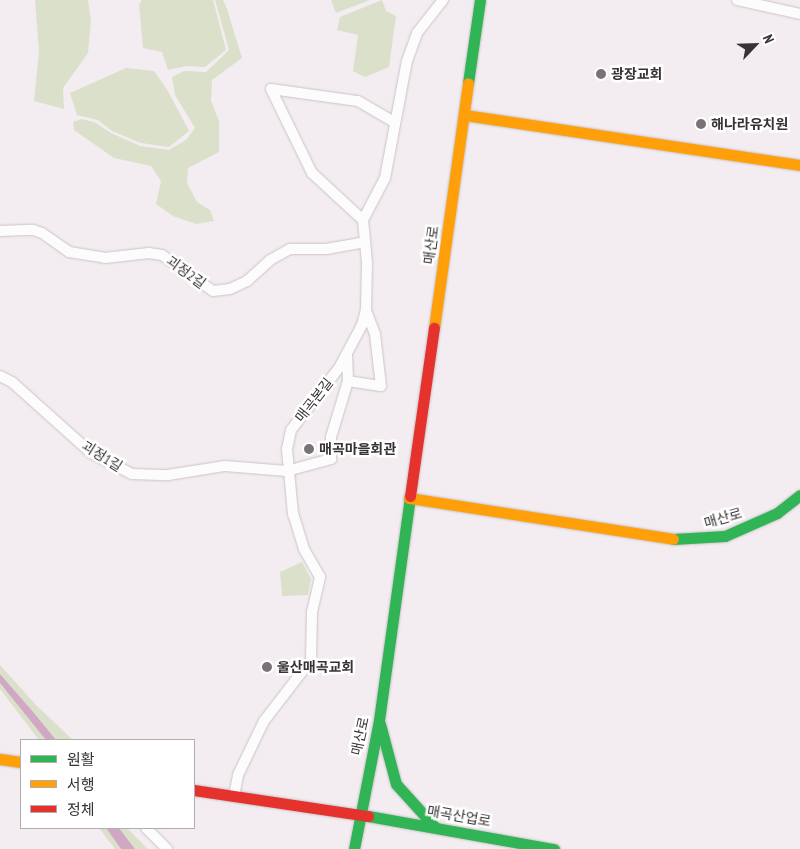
<!DOCTYPE html>
<meta charset="utf-8">
<style>
body{margin:0}
#map{position:relative;width:800px;height:849px;overflow:hidden;background:#f3edf1;font-family:"PT Sans Narrow","Noto Sans KR",sans-serif}
div>[style]{position:absolute}
.green>*{inset:0;background:#dbe0ca}
.water>*{inset:0;background:#d1a8c3}
.roads{filter:drop-shadow(0 0 1px #c9c4c7) drop-shadow(0 0 1px #c9c4c7)}
.street>*{height:10px;margin:-5px;padding:0 5px;transform-origin:5px;border-radius:5px;background:#fdfcfd}
.fast>*{height:11px;margin:-5.5px;padding:0 5.5px;transform-origin:5.5px;border-radius:5.5px;background:#30b455}
.slow>*{height:11px;margin:-5.5px;padding:0 5.5px;transform-origin:5.5px;border-radius:5.5px;background:#ff9f0a}
.jam>*{height:11px;margin:-5.5px;padding:0 5.5px;transform-origin:5.5px;border-radius:5.5px;background:#e5322d}
.dots>*{width:14px;height:14px;translate:-50% -50%;box-sizing:border-box;border:2px solid #fff;border-radius:50%}
span{translate:-50% -50%;white-space:nowrap;text-align:center;line-height:1.15;-webkit-text-stroke:5px #fff;paint-order:stroke}
.poi-label{font-size:14px;color:#373235;font-weight:700}
.left{translate:0 -50%;text-align:left}
.street-label{font-size:14px;color:#373235}
.legend{position:absolute;left:20px;top:739px;width:175px;height:90px;box-sizing:border-box;background:#fff;border:1px solid #afadae;margin:0;padding:6px 9px;list-style:none;font-size:15px;color:#373235}
.legend li{display:flex;align-items:center;gap:10px;height:25px}
.legend b{width:25px;border:1px solid #afadae}
.north{position:absolute;left:730px;top:20px;width:50px;height:50px;-webkit-text-stroke:4px #fff;paint-order:stroke;rotate:66deg;font-size:14px;font-weight:700;line-height:20px;text-align:center;color:#373235}
.north::after{content:'';display:block;margin:auto;width:18px;height:22px;background:#373235;clip-path:polygon(50% 0,100% 100%,50% 72%,0 100%)}
</style>
<div id="map">
<div class="green">
<i style="clip-path:polygon(35px 0,88px 0,91px 20px,88px 53px,63px 88px,64px 109px,34px 101px,39px 51px)"></i>
<i style="clip-path:polygon(142px 0,213px 0,226px 50px,205px 67px,186px 66px,168px 70px,162px 52px,143px 48px,139px 5px)"></i>
<i style="clip-path:polygon(215px 0,223px 0,227px 9px,242px 58px,212px 80px,211px 101px,219px 121px,219px 152px,188px 168px,187px 183px,197px 202px,210px 210px,214px 221px,196px 224px,173px 216px,156px 204px,161px 181px,151px 166px,114px 158px,74px 130px,73px 122px,82px 119px,94px 122px,111px 133px,140px 146px,169px 150px,186px 140px,195px 128px,175px 95px,172px 77px,184px 71px,206px 72px,229px 50px)"></i>
<i style="clip-path:polygon(331px 0,370px 0,336px 13px)"></i>
<i style="clip-path:polygon(382px 0,386px 11px,396px 16px,389px 67px,365px 77px,353px 71px,358px 35px,337px 30px,340px 17px)"></i>
<i style="clip-path:polygon(126px 68px,154px 71px,168px 91px,189px 131px,169px 147px,141px 143px,112px 131px,98px 120px,77px 115px,70px 93px)"></i>
<i style="clip-path:polygon(302px 562px,311px 579px,308px 595px,282px 596px,280px 572px)"></i>
<i style="clip-path:polygon(0 665px,36px 705px,73px 740px,56px 740px,0 674px)"></i>
<i style="clip-path:polygon(0 683px,29px 717px,46px 740px,39px 740px,0 689px)"></i>
<i style="clip-path:polygon(99px 828px,106px 828px,121px 849px,115px 849px)"></i>
<i style="clip-path:polygon(119px 828px,127px 828px,148px 849px,135px 849px)"></i>
</div>
<div class="water">
<i style="clip-path:polygon(0 674px,34px 713px,56px 740px,46px 740px,0 683px)"></i>
<i style="clip-path:polygon(106px 828px,119px 828px,135px 849px,121px 849px)"></i>
</div>
<div class="roads">
<div class="street">
<i style="left:737px;top:0;width:65px;rotate:12.5deg"></i>
<i style="left:271px;top:89px;width:93px;rotate:64deg"></i>
<i style="left:312px;top:173px;width:69px;rotate:42.7deg"></i>
<i style="left:271px;top:89px;width:88px;rotate:7.9deg"></i>
<i style="left:358px;top:101px;width:42px;rotate:30.3deg"></i>
<i style="left:0;top:231px;width:33px;rotate:-2deg"></i>
<i style="left:33px;top:230px;width:9px;rotate:18deg"></i>
<i style="left:42px;top:233px;width:33px;rotate:35deg"></i>
<i style="left:69px;top:252px;width:36px;rotate:9deg"></i>
<i style="left:105px;top:258px;width:44px;rotate:-6.5deg"></i>
<i style="left:149px;top:253px;width:13px;rotate:9deg"></i>
<i style="left:162px;top:255px;width:62px;rotate:35.2deg"></i>
<i style="left:213px;top:291px;width:17px;rotate:-7deg"></i>
<i style="left:230px;top:289px;width:19px;rotate:-25deg"></i>
<i style="left:247px;top:281px;width:31px;rotate:-42deg"></i>
<i style="left:270px;top:260px;width:23px;rotate:-29deg"></i>
<i style="left:290px;top:249px;width:36px"></i>
<i style="left:326px;top:249px;width:40px;rotate:-10deg"></i>
<i style="left:0;top:376px;width:13px;rotate:27deg"></i>
<i style="left:12px;top:382px;width:106px;rotate:41.9deg"></i>
<i style="left:91px;top:453px;width:46px;rotate:27.1deg"></i>
<i style="left:132px;top:474px;width:36px;rotate:2deg"></i>
<i style="left:168px;top:475px;width:58px;rotate:-9deg"></i>
<i style="left:225px;top:466px;width:62px;rotate:4.6deg"></i>
<i style="left:287px;top:471px;width:46px;rotate:-15.3deg"></i>
<i style="left:331px;top:459px;width:22px;rotate:-90deg"></i>
<i style="left:331px;top:437px;width:59px;rotate:-73.1deg"></i>
<i style="left:348px;top:381px;width:25px;rotate:-92deg"></i>
<i style="left:348px;top:381px;width:33px;rotate:9deg"></i>
<i style="left:381px;top:386px;width:52px;rotate:-96.6deg"></i>
<i style="left:375px;top:334px;width:26px;rotate:-111deg"></i>
<i style="left:234px;top:796px;width:21px;rotate:-79deg"></i>
<i style="left:238px;top:775px;width:60px;rotate:-64.3deg"></i>
<i style="left:264px;top:721px;width:77px;rotate:-52.4deg"></i>
<i style="left:311px;top:660px;width:48px;rotate:-88.8deg"></i>
<i style="left:312px;top:612px;width:36px;rotate:-77deg"></i>
<i style="left:320px;top:577px;width:32px;rotate:-120deg"></i>
<i style="left:304px;top:549px;width:37px;rotate:-107deg"></i>
<i style="left:293px;top:514px;width:65px;rotate:-95.3deg"></i>
<i style="left:287px;top:449px;width:19px;rotate:-78deg"></i>
<i style="left:291px;top:430px;width:78px;rotate:-52.3deg"></i>
<i style="left:339px;top:368px;width:49px;rotate:-61.9deg"></i>
<i style="left:362px;top:325px;width:16px;rotate:-75deg"></i>
<i style="left:366px;top:310px;width:47px;rotate:-88.8deg"></i>
<i style="left:367px;top:263px;width:43px;rotate:-95.3deg"></i>
<i style="left:363px;top:220px;width:47px;rotate:-62.4deg"></i>
<i style="left:385px;top:178px;width:119px;rotate:-79.4deg"></i>
<i style="left:407px;top:61px;width:30px;rotate:-70deg"></i>
<i style="left:417px;top:33px;width:42px;rotate:-51.8deg"></i>
<i style="left:146px;top:828px;width:30px;rotate:45deg"></i>
</div>
<div class="fast">
<i style="left:468px;top:83px;width:84px;rotate:-81.8deg"></i>
<i style="left:673px;top:539px;width:52px;rotate:-3.3deg"></i>
<i style="left:725px;top:536px;width:57px;rotate:-23.9deg"></i>
<i style="left:777px;top:513px;width:29px;rotate:-38deg"></i>
<i style="left:380px;top:724px;width:62px;rotate:75.1deg"></i>
<i style="left:396px;top:784px;width:57px;rotate:47.9deg"></i>
<i style="left:368px;top:816px;width:189px;rotate:10.1deg"></i>
<i style="left:354px;top:849px;width:131px;rotate:-79deg"></i>
<i style="left:379px;top:720px;width:226px;rotate:-82.1deg"></i>
</div>
<div class="slow">
<i style="left:465px;top:115px;width:339px;rotate:8.5deg"></i>
<i style="left:434px;top:328px;width:247px;rotate:-82.1deg"></i>
<i style="left:409px;top:498px;width:267px;rotate:8.8deg"></i>
<i style="left:0;top:759px;width:21px;rotate:8deg"></i>
</div>
<div class="jam">
<i style="left:410px;top:496px;width:170px;rotate:-81.9deg"></i>
<i style="left:194px;top:790px;width:176px;rotate:8.5deg"></i>
</div>
</div>
<div class="dots">
<i style="left:601px;top:74px;background:#797377"></i>
<i style="left:701px;top:124px;background:#797377"></i>
<i style="left:309px;top:449px;background:#797377"></i>
<i style="left:267px;top:667px;background:#797377"></i>
</div>
<div class="poi-label">
<span class="left" style="left:611px;top:74px">광장교회</span>
<span class="left" style="left:711px;top:124px">해나라유치원</span>
<span class="left" style="left:319px;top:449px">매곡마을회관</span>
<span class="left" style="left:277px;top:667px">울산매곡교회</span>
</div>
<div class="street-label">
<span style="left:431px;top:245px;rotate:-82deg">매산로</span>
<span style="left:186px;top:272px;rotate:36deg">괴정2길</span>
<span style="left:314px;top:400px;rotate:-52deg">매곡본길</span>
<span style="left:102px;top:456px;rotate:32deg">괴정1길</span>
<span style="left:723px;top:518px;rotate:-16deg">매산로</span>
<span style="left:360px;top:736px;rotate:-78deg">매산로</span>
<span style="left:459px;top:816px;rotate:10deg">매곡산업로</span>
</div>
<ul class="legend">
<li><b style="height:6px;background:#30b455"></b>원활</li>
<li><b style="height:6px;background:#ff9f0a"></b>서행</li>
<li><b style="height:6px;background:#e5322d"></b>정체</li>
</ul>
<div class="north">N</div>
</div>
